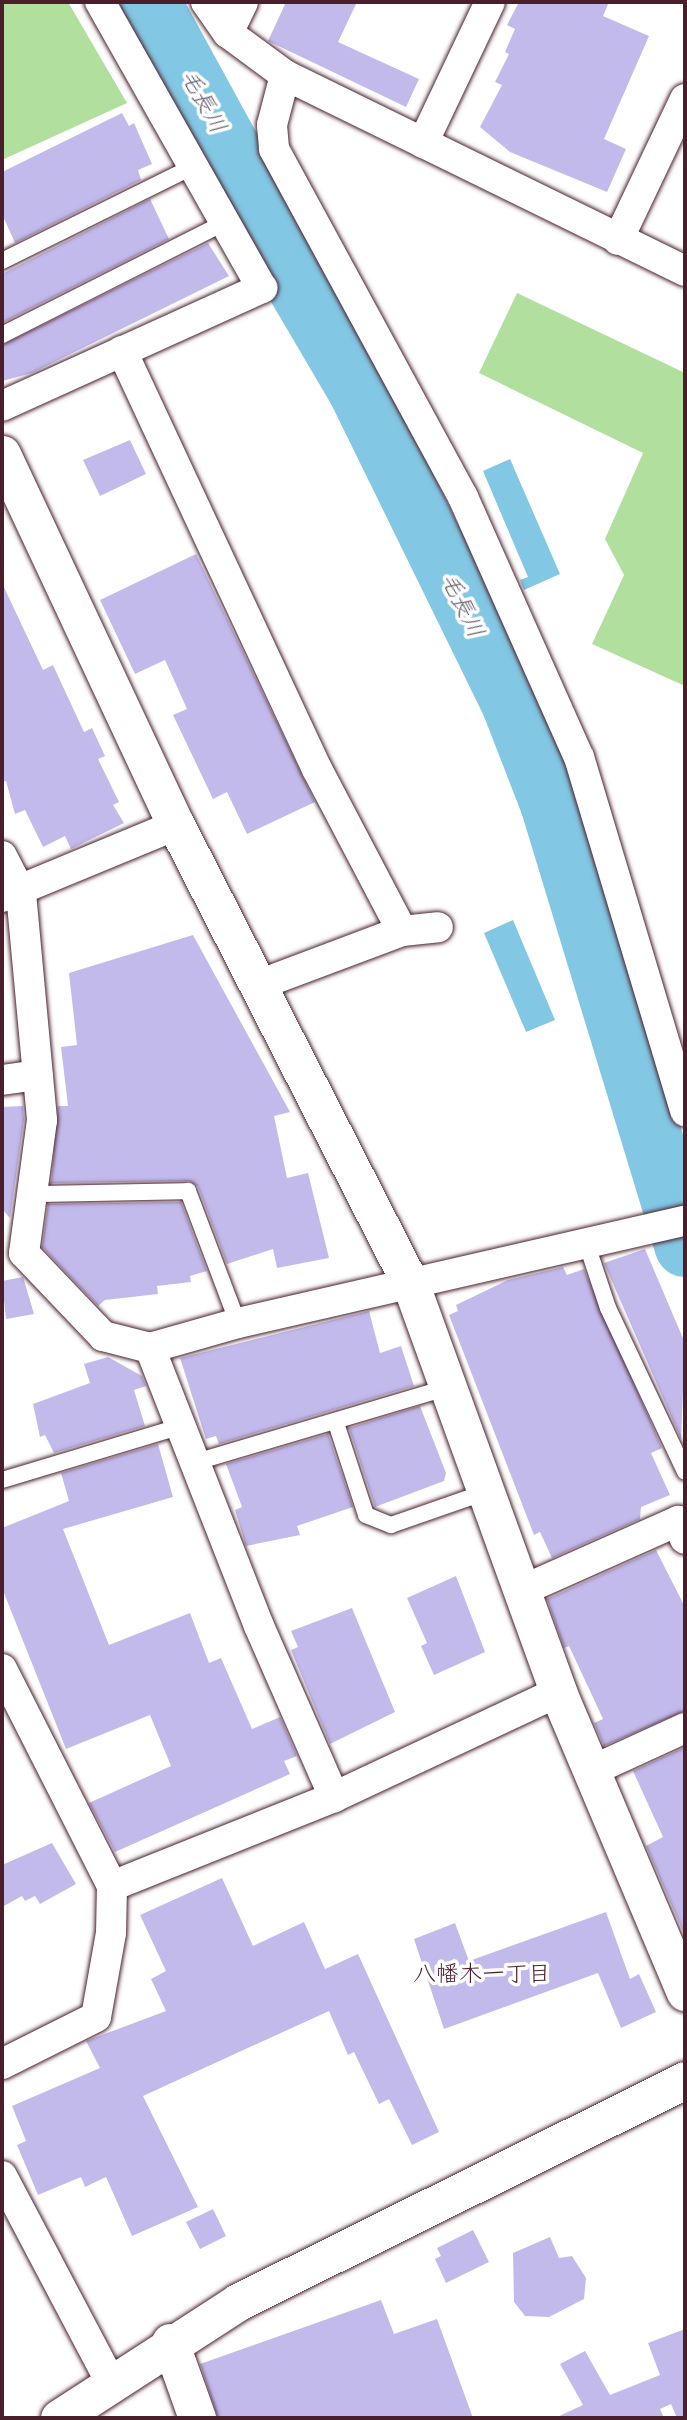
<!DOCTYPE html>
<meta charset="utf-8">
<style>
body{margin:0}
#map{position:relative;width:687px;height:2420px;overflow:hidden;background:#fff;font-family:Delius,"Klee One",sans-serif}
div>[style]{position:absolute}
.green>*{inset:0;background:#b0df9e}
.water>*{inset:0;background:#82c7e3}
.river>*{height:61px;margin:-30.5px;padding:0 30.5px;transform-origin:30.5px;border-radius:30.5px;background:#82c7e3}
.building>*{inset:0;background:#c3baec}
.roads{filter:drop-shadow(0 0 2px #4a1f2b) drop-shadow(0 0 2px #4a1f2b)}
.service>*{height:16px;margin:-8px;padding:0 8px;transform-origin:8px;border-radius:8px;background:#fff}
.minor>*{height:30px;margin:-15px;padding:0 15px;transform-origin:15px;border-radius:15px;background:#fff}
.tertiary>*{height:37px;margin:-18.5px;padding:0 18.5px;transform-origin:18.5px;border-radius:18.5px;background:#fff}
span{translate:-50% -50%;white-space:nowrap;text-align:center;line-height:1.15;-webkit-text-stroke:7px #fff;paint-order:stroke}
.water-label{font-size:23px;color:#5e5a6b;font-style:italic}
.neighbourhood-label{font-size:23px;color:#4a1f2b}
.frame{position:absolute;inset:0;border:4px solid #4a1f2b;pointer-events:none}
</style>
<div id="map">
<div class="green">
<i style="clip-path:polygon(2px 2px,68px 2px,127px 103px,2px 160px)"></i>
<i style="clip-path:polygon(517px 293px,685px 373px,685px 686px,592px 644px,624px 575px,605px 539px,643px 453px,479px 373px)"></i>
</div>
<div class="water">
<i style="clip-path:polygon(510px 459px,560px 574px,524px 590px,520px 580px,528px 577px,483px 471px)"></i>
<i style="clip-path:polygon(513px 920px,555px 1020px,526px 1032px,484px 933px)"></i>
</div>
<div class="river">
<i style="left:150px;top:2px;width:169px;rotate:61.3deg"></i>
<i style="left:231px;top:150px;width:145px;rotate:64.3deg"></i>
<i style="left:294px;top:281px;width:126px;rotate:59.6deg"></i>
<i style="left:358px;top:390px;width:351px;rotate:63.9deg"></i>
<i style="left:512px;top:705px;width:105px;rotate:68.8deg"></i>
<i style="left:550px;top:803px;width:463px;rotate:73.1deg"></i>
</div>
<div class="building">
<i style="clip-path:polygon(286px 2px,357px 2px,338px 42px,419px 79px,406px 107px,268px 41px)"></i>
<i style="clip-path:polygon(519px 2px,609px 2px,603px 16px,649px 36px,604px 139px,626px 149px,607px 192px,510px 152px,480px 127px,502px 85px,495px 82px,509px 54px,505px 52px,515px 29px,507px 25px)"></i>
<i style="clip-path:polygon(122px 113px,129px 126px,134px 123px,152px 164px,138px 170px,141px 180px,15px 243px,2px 214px,2px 172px)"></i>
<i style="clip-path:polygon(150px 199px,169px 239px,2px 323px,2px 274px)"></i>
<i style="clip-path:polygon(208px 243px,229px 276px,32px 373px,2px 381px,2px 345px)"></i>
<i style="clip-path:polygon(130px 440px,146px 474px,100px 496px,83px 460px)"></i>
<i style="clip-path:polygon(196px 554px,315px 802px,247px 834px,227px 792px,213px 799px,173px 715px,187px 709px,165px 660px,135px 674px,100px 600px)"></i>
<i style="clip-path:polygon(2px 583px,43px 670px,53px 665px,84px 732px,92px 728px,105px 756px,98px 759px,119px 802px,113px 805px,124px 823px,71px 849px,65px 836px,43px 847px,25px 810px,15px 814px,6px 781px,2px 782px)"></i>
<i style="clip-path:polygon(193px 935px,290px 1112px,274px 1116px,287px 1178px,308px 1173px,329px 1258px,277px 1268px,273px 1249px,227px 1264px,198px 1187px,189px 1181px,51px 1183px,58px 1106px,68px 1106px,61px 1047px,77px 1045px,69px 973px)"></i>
<i style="clip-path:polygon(23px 1106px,24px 1120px,10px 1218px,2px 1209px,2px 1107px)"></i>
<i style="clip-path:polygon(181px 1202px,207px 1271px,190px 1276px,191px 1282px,157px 1286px,158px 1294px,105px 1300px,98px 1306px,42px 1247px,48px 1204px)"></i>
<i style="clip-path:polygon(645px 1249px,685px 1343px,681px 1439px,604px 1263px)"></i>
<i style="clip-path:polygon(563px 1267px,567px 1275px,584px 1269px,662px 1448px,651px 1453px,670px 1495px,641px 1507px,640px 1519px,552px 1558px,540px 1532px,534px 1535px,449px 1315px,458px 1311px,456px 1305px,508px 1280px)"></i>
<i style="clip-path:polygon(23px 1277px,34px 1314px,6px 1319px,2px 1281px)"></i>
<i style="clip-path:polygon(369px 1311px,380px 1353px,401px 1346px,414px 1386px,219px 1444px,216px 1436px,206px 1439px,180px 1358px)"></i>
<i style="clip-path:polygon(108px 1357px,142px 1376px,146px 1386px,134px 1390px,145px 1426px,54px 1453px,45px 1435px,40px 1437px,33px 1404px,90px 1383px,84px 1364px)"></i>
<i style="clip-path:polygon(420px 1406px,446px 1473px,444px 1481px,375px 1507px,349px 1428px)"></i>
<i style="clip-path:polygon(328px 1434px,353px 1507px,297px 1526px,300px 1535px,246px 1546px,235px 1510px,242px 1507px,226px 1464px)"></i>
<i style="clip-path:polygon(158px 1444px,173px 1497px,63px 1529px,109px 1645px,190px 1613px,209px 1663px,221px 1658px,252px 1729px,280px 1717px,297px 1756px,284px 1761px,290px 1774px,115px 1852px,89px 1803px,171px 1766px,150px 1715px,66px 1749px,2px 1588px,2px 1528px,69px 1501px,61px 1473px)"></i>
<i style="clip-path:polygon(656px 1550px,685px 1607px,685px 1711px,604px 1746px,594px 1723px,603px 1719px,569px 1646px,564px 1648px,547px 1599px)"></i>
<i style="clip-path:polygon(456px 1576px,485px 1652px,434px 1675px,421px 1646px,427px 1643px,407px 1598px)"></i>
<i style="clip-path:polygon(352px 1608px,395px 1712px,330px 1744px,291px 1650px,298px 1647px,291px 1631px)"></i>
<i style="clip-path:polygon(685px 1747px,685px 1936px,646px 1846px,663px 1837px,633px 1771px)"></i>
<i style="clip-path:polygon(52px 1843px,76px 1884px,40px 1904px,35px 1896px,25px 1901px,22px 1896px,2px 1907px,2px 1865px)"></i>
<i style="clip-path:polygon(222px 1878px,253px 1946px,304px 1922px,325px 1969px,358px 1954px,439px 2132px,412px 2145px,389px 2099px,379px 2104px,354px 2052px,348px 2055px,329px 2011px,143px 2096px,198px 2207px,132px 2236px,106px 2177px,85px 2187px,81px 2177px,38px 2195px,17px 2145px,26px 2141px,12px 2106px,100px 2068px,86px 2041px,166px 2011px,151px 1979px,166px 1971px,140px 1915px)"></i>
<i style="clip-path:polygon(606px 1912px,630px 1979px,639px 1974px,656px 2012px,621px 2028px,598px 1973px,444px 2029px,414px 1939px,455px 1923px,469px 1961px)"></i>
<i style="clip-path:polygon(213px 2209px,226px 2236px,200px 2249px,186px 2222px)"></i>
<i style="clip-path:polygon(473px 2230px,489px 2262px,446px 2283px,435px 2259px,441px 2256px,437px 2248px)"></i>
<i style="clip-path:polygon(550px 2237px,559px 2258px,572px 2256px,586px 2278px,584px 2299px,549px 2317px,525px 2316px,514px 2302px,513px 2253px)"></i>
<i style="clip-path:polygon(381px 2300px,394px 2334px,437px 2319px,473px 2418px,218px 2418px,200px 2364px)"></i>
<i style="clip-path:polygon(685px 2329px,685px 2418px,677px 2418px,671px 2404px,660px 2409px,664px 2418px,555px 2418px,583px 2405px,560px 2364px,585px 2351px,610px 2395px,660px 2375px,648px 2343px)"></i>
</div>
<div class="roads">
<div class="service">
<i style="left:2px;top:261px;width:214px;rotate:-26.3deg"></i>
<i style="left:2px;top:335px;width:253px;rotate:-26.8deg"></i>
<i style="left:35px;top:1194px;width:153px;rotate:-1.1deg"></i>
<i style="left:188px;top:1191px;width:141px;rotate:69.3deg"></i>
<i style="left:587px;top:1245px;width:66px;rotate:71.6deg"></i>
<i style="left:608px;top:1308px;width:181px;rotate:64.8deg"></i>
<i style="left:336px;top:1423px;width:97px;rotate:71.9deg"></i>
<i style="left:366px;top:1515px;width:27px;rotate:22deg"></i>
<i style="left:391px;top:1525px;width:101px;rotate:-19.2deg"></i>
<i style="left:196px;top:1462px;width:264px;rotate:-16.5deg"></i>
<i style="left:2px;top:1480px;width:188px;rotate:-16.7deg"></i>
</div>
<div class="minor">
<i style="left:206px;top:2px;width:38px;rotate:55deg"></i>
<i style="left:228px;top:33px;width:71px;rotate:36.4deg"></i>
<i style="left:285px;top:75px;width:445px;rotate:26.1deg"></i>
<i style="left:228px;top:33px;width:34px;rotate:-64deg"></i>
<i style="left:285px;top:75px;width:52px;rotate:104.6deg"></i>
<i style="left:272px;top:125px;width:24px;rotate:85deg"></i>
<i style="left:274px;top:149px;width:396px;rotate:61.5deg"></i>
<i style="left:463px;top:497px;width:285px;rotate:66deg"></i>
<i style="left:579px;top:757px;width:370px;rotate:73.3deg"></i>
<i style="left:423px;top:143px;width:156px;rotate:-64.6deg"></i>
<i style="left:618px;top:240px;width:156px;rotate:-64.6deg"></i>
<i style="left:122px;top:351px;width:461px;rotate:65deg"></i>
<i style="left:317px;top:769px;width:183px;rotate:62.3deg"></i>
<i style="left:2px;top:406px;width:286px;rotate:-24.4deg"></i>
<i style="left:262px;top:288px;width:329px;rotate:-119.5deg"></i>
<i style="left:2px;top:856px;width:42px;rotate:62.8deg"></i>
<i style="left:21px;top:893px;width:228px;rotate:84.7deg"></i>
<i style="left:42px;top:1120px;width:134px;rotate:97.7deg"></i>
<i style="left:24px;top:1253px;width:115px;rotate:46.4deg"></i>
<i style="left:103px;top:1336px;width:49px;rotate:14.3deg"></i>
<i style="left:150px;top:1348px;width:299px;rotate:68.6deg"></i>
<i style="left:259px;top:1626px;width:187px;rotate:66.3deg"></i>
<i style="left:2px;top:897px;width:188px;rotate:-22.5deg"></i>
<i style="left:261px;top:984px;width:151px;rotate:-20.6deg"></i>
<i style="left:402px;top:931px;width:36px;rotate:-6deg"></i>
<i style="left:2px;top:1080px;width:36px;rotate:-8deg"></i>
<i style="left:150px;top:1348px;width:91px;rotate:-15.9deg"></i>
<i style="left:238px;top:1323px;width:458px;rotate:-12.9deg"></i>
<i style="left:523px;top:1590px;width:170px;rotate:-24deg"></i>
<i style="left:678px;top:1521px;width:19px;rotate:69deg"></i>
<i style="left:2px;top:1669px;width:243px;rotate:63.1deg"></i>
<i style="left:112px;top:1886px;width:47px;rotate:91.2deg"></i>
<i style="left:111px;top:1933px;width:85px;rotate:100.1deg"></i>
<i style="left:96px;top:2017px;width:105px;rotate:153.4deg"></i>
<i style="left:591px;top:1771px;width:103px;rotate:-24.6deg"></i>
<i style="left:112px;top:1886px;width:239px;rotate:-21.8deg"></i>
<i style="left:334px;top:1797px;width:247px;rotate:-25.1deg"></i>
<i style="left:2px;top:2176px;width:232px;rotate:62.2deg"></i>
</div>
<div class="tertiary">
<i style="left:2px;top:454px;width:410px;rotate:64.9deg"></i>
<i style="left:176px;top:825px;width:517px;rotate:62.94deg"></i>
<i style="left:411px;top:1285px;width:433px;rotate:70.1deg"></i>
<i style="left:558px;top:1692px;width:326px;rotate:67.1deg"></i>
<i style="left:170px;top:2342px;width:81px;rotate:70.4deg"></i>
<i style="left:59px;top:2418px;width:213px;rotate:-32.9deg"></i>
<i style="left:238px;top:2302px;width:499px;rotate:-26.4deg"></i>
</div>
</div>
<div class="water-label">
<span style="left:204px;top:101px;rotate:61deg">毛長川</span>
<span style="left:463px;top:605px;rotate:64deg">毛長川</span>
</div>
<div class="neighbourhood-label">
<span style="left:482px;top:1973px">八幡木一丁目</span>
</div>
<div class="frame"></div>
</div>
